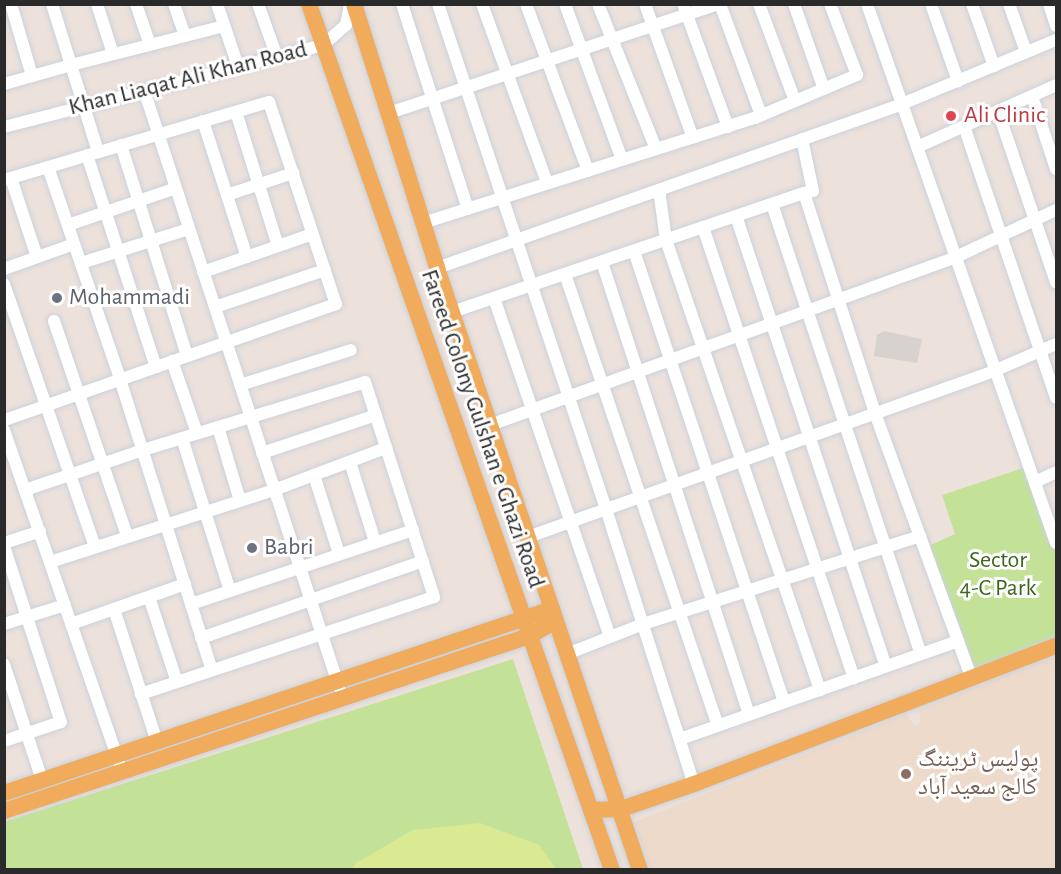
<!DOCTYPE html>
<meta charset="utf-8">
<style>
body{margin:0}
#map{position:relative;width:1061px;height:874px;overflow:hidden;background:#ece1db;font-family:"Alegreya Sans","Noto Naskh Arabic",sans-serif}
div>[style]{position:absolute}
.education>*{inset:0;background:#eddacb}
.green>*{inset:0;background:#c3e298}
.pitch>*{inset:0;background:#d9ea93}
.plaza>*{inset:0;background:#d8d2ce}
.roads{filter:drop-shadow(0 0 2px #cad1db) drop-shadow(0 0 2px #cad1db)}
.minor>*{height:12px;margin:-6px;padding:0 6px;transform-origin:6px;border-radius:6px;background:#fff}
.major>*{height:16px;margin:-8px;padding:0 8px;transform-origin:8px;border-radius:8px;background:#f0ab5c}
.dots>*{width:16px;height:16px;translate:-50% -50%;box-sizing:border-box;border:3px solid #fff;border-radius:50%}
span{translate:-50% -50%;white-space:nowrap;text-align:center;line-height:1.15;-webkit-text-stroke:6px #fff;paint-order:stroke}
.street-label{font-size:24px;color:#2a2a2a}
.health-label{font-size:24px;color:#be3a42}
.left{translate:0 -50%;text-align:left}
.worship-label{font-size:24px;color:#5b616d}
.park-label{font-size:24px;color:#3c661a}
.education-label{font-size:24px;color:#785e54}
.frame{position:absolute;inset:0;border:6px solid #2a2a2a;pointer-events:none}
</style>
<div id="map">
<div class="education">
<i style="clip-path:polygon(1056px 655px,1056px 869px,650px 869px,634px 822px,906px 714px,915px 726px,921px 723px,919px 710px)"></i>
</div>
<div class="green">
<i style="clip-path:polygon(1029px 466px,1056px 543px,1056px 646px,972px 679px,924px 548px,955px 534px,942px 495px)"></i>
<i style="clip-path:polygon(513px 659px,583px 869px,5px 869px,4px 822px)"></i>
</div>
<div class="pitch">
<i style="clip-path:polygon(480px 823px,539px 845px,556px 869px,352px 869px,356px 863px,413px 830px)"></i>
</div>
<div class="plaza">
<i style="clip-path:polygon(884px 331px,922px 339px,917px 363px,874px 356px,877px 335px)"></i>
</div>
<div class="roads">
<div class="minor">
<i style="left:11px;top:4px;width:75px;rotate:73.7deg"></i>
<i style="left:52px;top:4px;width:155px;rotate:72.7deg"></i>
<i style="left:97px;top:4px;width:52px;rotate:72.3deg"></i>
<i style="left:136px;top:4px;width:43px;rotate:71.1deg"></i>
<i style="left:174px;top:4px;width:34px;rotate:71deg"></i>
<i style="left:217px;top:4px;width:65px;rotate:71.3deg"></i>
<i style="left:258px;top:4px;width:56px;rotate:70.3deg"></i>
<i style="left:402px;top:4px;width:215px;rotate:72.2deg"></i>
<i style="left:438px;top:4px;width:532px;rotate:71.6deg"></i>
<i style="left:606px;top:509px;width:289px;rotate:72.3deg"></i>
<i style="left:482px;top:4px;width:190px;rotate:70deg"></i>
<i style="left:526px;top:4px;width:178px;rotate:69.6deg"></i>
<i style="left:565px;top:4px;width:166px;rotate:69.9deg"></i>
<i style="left:598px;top:4px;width:156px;rotate:68.2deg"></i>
<i style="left:645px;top:4px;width:142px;rotate:70.3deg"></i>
<i style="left:683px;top:4px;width:131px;rotate:69.9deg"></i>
<i style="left:720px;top:4px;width:118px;rotate:69.7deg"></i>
<i style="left:759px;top:4px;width:103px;rotate:69.6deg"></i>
<i style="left:794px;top:4px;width:90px;rotate:70.6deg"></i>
<i style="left:867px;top:4px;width:571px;rotate:70.68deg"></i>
<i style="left:931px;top:4px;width:82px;rotate:70.7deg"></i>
<i style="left:972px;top:4px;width:66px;rotate:70.5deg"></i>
<i style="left:1009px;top:4px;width:51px;rotate:70.5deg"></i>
<i style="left:1049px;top:4px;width:23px;rotate:72deg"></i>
<i style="left:4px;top:84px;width:70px;rotate:-15.8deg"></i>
<i style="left:71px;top:65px;width:158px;rotate:-14.3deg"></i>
<i style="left:144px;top:90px;width:628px;rotate:71.91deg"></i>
<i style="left:1032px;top:96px;width:77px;rotate:71.8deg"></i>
<i style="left:998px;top:111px;width:181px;rotate:71.3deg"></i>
<i style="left:236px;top:112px;width:140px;rotate:72.6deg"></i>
<i style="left:389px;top:113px;width:347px;rotate:-18.3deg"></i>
<i style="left:203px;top:121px;width:143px;rotate:72.1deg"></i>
<i style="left:964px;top:126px;width:287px;rotate:71.3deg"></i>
<i style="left:4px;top:127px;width:329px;rotate:-14.4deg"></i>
<i style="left:323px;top:45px;width:30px;rotate:-41deg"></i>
<i style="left:346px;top:25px;width:21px;rotate:-79deg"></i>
<i style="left:802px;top:139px;width:53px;rotate:78.1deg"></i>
<i style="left:813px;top:191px;width:9px;rotate:167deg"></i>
<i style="left:804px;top:193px;width:231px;rotate:72.1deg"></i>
<i style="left:875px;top:413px;width:283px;rotate:70deg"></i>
<i style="left:121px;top:145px;width:221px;rotate:72.6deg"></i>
<i style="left:917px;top:147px;width:152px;rotate:-24deg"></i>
<i style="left:87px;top:155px;width:223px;rotate:72deg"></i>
<i style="left:48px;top:167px;width:224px;rotate:71.2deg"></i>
<i style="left:120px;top:379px;width:305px;rotate:72.5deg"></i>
<i style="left:11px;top:178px;width:83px;rotate:71.8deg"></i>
<i style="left:4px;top:180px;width:276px;rotate:-16.4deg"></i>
<i style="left:269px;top:102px;width:213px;rotate:71.7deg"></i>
<i style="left:336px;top:304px;width:352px;rotate:160.7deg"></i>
<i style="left:659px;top:190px;width:50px;rotate:82deg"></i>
<i style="left:666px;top:240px;width:476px;rotate:71.1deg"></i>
<i style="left:227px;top:195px;width:70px;rotate:-18.4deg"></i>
<i style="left:772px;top:204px;width:474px;rotate:71.7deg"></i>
<i style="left:736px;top:216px;width:474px;rotate:71.6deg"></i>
<i style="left:423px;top:223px;width:348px;rotate:-17.6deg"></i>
<i style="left:755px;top:118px;width:111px;rotate:-22.9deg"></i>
<i style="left:857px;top:75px;width:76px;rotate:-110.8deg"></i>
<i style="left:68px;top:225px;width:114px;rotate:-18.9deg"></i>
<i style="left:703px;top:227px;width:476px;rotate:71.5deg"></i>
<i style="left:634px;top:251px;width:475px;rotate:71.6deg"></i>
<i style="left:602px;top:262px;width:475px;rotate:72deg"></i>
<i style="left:81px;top:263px;width:113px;rotate:-17.5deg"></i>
<i style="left:437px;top:268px;width:493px;rotate:-19.4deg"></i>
<i style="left:902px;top:104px;width:167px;rotate:-22.6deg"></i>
<i style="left:4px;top:269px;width:74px;rotate:-19.7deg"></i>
<i style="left:203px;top:272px;width:116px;rotate:-19.1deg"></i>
<i style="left:565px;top:274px;width:476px;rotate:71.3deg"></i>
<i style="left:4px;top:284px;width:278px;rotate:70.9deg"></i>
<i style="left:494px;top:298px;width:358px;rotate:71.1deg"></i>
<i style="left:215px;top:307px;width:116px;rotate:-18.6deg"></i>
<i style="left:452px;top:312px;width:372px;rotate:-18.7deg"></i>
<i style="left:54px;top:321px;width:227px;rotate:71.2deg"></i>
<i style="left:172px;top:361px;width:76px;rotate:70.9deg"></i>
<i style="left:240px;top:385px;width:116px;rotate:-17.5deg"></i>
<i style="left:490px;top:425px;width:495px;rotate:-19.8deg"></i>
<i style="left:956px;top:257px;width:110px;rotate:-25.2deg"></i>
<i style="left:218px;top:427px;width:77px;rotate:73.4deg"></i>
<i style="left:4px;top:430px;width:352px;rotate:70.9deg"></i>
<i style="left:182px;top:438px;width:160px;rotate:72.6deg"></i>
<i style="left:262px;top:453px;width:120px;rotate:-18.4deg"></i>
<i style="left:350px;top:462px;width:84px;rotate:72.6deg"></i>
<i style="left:314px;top:475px;width:83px;rotate:72.4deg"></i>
<i style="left:1035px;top:482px;width:23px;rotate:-25deg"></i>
<i style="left:25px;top:490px;width:125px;rotate:-18.7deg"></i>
<i style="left:143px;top:450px;width:232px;rotate:-17deg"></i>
<i style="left:365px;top:382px;width:226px;rotate:72.2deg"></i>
<i style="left:434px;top:597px;width:309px;rotate:161.7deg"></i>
<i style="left:528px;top:537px;width:497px;rotate:-19.6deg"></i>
<i style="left:996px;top:370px;width:65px;rotate:-23.4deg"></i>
<i style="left:4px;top:543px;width:38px;rotate:-18deg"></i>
<i style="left:4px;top:546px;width:185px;rotate:72.1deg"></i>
<i style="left:61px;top:722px;width:60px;rotate:161.6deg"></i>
<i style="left:50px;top:562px;width:235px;rotate:-17.8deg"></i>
<i style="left:274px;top:490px;width:120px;rotate:-20.6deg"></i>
<i style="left:149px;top:597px;width:89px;rotate:71.8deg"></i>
<i style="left:191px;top:604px;width:234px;rotate:-18.4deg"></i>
<i style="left:114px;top:609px;width:140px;rotate:72.1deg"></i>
<i style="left:4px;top:624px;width:64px;rotate:-17.3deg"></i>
<i style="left:71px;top:624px;width:121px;rotate:-19.3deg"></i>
<i style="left:201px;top:638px;width:235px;rotate:-19.1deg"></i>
<i style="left:567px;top:654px;width:82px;rotate:-21.5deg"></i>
<i style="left:643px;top:624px;width:291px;rotate:-17.6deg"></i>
<i style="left:4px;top:664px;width:122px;rotate:71.9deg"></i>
<i style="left:680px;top:739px;width:295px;rotate:-19.4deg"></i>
</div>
<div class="major">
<i style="left:309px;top:4px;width:917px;rotate:70.72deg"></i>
<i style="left:354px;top:4px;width:277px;rotate:72.5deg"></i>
<i style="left:437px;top:268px;width:635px;rotate:71.37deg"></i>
<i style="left:4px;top:793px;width:578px;rotate:-18.56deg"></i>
<i style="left:591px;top:810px;width:30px;rotate:-2deg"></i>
<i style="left:621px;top:809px;width:77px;rotate:-18.9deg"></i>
<i style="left:694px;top:784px;width:387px;rotate:-20.9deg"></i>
<i style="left:4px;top:811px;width:553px;rotate:-18.43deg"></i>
<i style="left:529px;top:636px;width:31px;rotate:-29deg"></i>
</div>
</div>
<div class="dots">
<i style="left:951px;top:116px;background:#e0444e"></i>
<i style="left:57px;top:298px;background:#6b7280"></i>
<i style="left:252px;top:548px;background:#6b7280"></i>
<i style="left:906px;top:774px;background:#8d6e63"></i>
</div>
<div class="street-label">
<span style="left:188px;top:79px;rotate:-14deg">Khan Liaqat Ali Khan Road</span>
<span style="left:482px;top:429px;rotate:71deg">Fareed Colony Gulshan e Ghazi Road</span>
</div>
<div class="health-label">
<span class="left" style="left:964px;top:116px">Ali Clinic</span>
</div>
<div class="worship-label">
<span class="left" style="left:69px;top:298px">Mohammadi</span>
<span class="left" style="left:264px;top:548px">Babri</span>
</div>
<div class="park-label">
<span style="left:998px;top:575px">Sector<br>4-C Park</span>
</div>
<div class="education-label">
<span class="left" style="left:918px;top:774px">پولیس ٹریننگ<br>کالج سعید آباد</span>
</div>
<div class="frame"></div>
</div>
